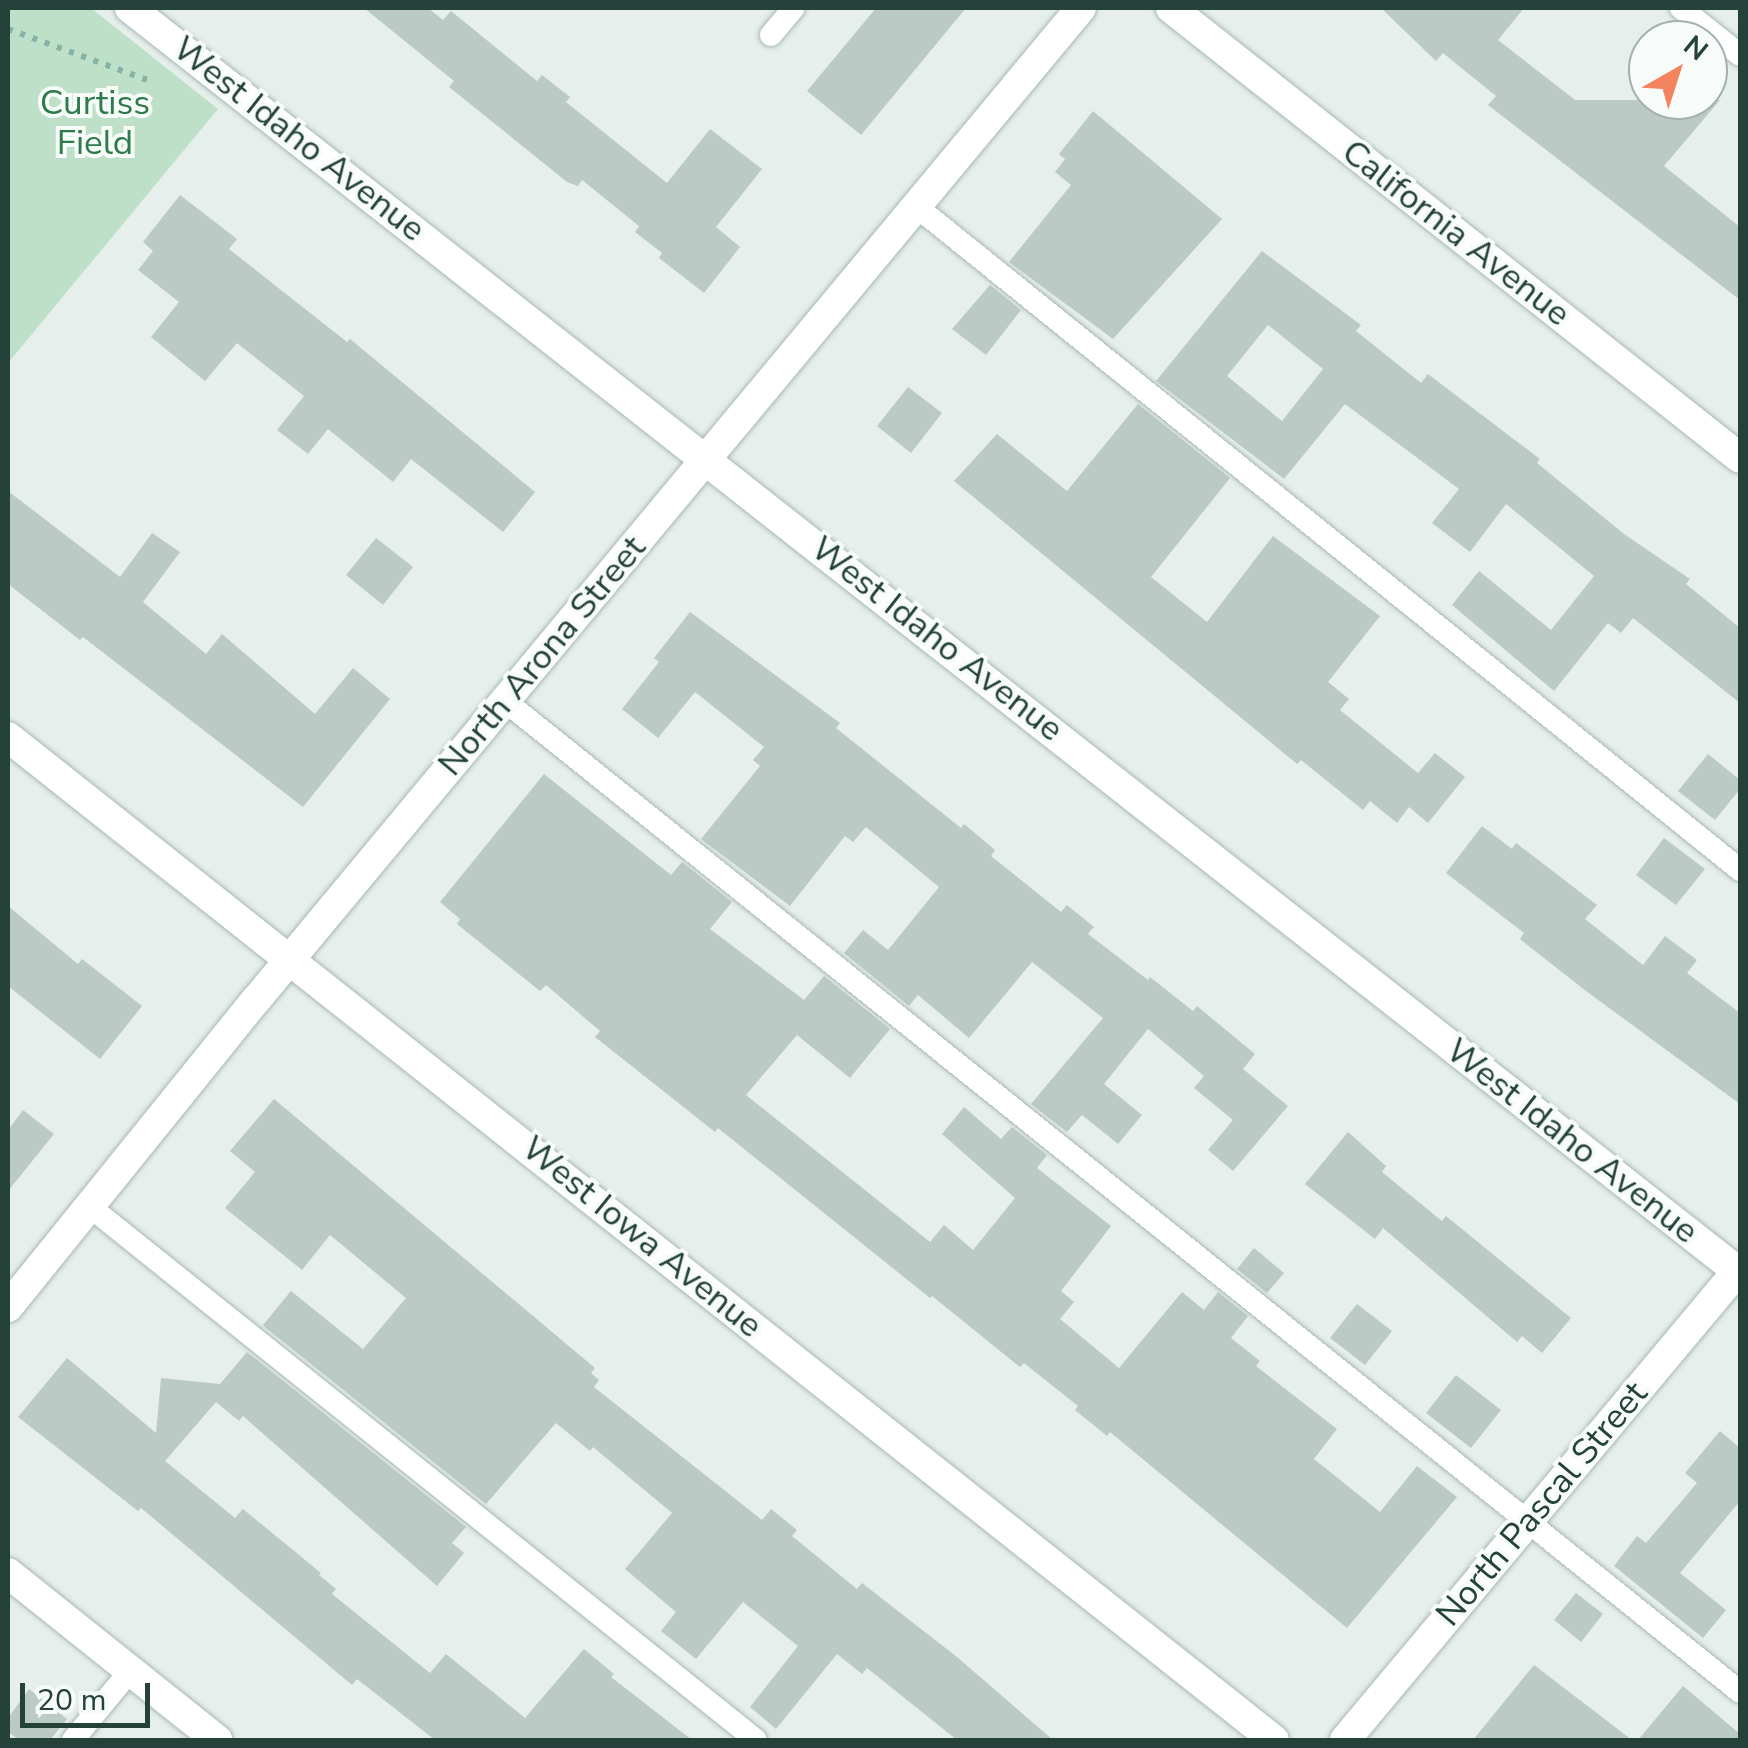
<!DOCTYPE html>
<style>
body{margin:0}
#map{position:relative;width:1748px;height:1748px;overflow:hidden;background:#e6efeb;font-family:"Nunito Sans",sans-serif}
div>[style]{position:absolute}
.green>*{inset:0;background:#bfe0c8}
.building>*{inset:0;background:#bbcac4}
.path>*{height:6px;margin-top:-3px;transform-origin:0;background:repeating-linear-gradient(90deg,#86b3a5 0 5px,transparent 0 13px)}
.roads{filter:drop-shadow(0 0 2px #a8b8b2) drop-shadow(0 0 2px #a8b8b2)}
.lane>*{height:22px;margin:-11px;padding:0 11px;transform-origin:11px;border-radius:11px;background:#fff}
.street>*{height:30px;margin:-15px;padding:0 15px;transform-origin:15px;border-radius:15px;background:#fff}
span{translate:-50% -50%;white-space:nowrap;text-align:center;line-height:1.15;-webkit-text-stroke:8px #f7fbf9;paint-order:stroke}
.park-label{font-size:35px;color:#2d7a4b}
.street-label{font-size:35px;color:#24423a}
.frame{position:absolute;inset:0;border:10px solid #24423a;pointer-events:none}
.north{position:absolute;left:1628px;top:20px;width:100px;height:100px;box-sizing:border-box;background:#f7fbf9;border:2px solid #a3b1ad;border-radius:50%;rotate:39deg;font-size:28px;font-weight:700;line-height:40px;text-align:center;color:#24423a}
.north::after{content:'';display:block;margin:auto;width:35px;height:45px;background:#f4845f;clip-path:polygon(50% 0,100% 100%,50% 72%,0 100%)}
.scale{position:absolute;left:20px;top:1683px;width:130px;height:45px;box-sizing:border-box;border:5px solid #24423a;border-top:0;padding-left:12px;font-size:30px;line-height:35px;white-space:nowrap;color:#24423a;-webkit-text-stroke:8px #f7fbf9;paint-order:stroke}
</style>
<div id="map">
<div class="green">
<i style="clip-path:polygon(8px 8px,91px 8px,218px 109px,8px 363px)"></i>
</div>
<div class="building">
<i style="clip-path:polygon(364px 8px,428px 8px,443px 20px,451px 11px,537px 81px,542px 75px,570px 97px,566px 102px,667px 183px,710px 129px,762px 169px,716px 227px,740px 247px,704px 293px,659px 258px,662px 253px,635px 232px,639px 226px,582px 180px,578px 186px,567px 182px,449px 87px,454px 81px)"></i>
<i style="clip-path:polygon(876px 8px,966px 8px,861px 135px,807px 91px)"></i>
<i style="clip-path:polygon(1381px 8px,1524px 8px,1498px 40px,1575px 100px,1720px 100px,1664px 166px,1740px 227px,1740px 300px,1488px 105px,1496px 96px,1443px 53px,1436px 61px)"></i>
<i style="clip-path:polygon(1093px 111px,1222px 219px,1113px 339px,1009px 262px,1071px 185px,1055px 172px,1065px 159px,1059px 154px)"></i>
<i style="clip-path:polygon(180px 195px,237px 239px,229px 249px,347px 342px,350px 339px,535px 492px,503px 532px,411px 459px,393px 482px,328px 429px,308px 454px,277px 430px,304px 396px,237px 343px,205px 381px,151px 337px,179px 302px,138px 270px,153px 251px,143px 242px)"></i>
<i style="clip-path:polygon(evenodd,1262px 251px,1361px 325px,1356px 331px,1421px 383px,1428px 374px,1540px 459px,1537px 463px,1624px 534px,1690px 579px,1686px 584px,1740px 628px,1740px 703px,1633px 618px,1621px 633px,1608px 623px,1554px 691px,1452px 605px,1479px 571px,1551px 630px,1594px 576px,1506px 504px,1470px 552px,1432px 523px,1459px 489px,1345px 404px,1284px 479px,1156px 381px,1262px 251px,1268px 325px,1323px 369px,1282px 421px,1227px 376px,1268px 325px)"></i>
<i style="clip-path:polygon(990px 285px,1021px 310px,986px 355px,952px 329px)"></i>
<i style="clip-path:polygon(908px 387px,942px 413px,911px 453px,877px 426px)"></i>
<i style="clip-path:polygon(1138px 404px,1230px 478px,1151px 577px,1207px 622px,1273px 536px,1380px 616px,1328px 682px,1349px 699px,1340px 710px,1418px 773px,1435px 753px,1465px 777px,1428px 823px,1409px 807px,1397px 823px,1370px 801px,1363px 810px,1301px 760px,1297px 764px,954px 481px,997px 434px,1067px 491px)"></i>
<i style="clip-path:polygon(8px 491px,120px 577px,152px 533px,180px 552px,143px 602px,206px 654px,222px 634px,315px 714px,353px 668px,390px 699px,303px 807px,83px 637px,80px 640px,8px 584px)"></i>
<i style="clip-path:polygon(376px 538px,413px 567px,383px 605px,346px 575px)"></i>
<i style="clip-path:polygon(690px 612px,840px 723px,836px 728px,961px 828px,964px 824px,995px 850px,991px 856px,1061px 912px,1067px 905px,1094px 927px,1088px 934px,1148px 980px,1150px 977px,1193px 1011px,1197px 1006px,1255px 1054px,1243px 1069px,1288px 1106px,1233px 1171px,1208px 1150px,1233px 1120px,1194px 1088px,1204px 1076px,1148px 1029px,1104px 1084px,1142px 1115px,1118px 1144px,1082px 1115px,1067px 1132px,1031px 1104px,1103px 1018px,1032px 962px,969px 1038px,918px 995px,909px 1006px,844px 953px,863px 930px,888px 950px,939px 887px,866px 827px,853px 842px,845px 836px,790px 906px,701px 839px,760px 766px,753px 760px,764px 747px,695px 692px,658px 738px,622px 709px,659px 662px,654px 658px)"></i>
<i style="clip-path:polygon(1708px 754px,1740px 780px,1740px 789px,1715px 820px,1678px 791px)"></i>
<i style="clip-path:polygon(544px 774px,671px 875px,682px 862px,732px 902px,710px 929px,804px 1000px,824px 976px,890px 1029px,850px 1078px,797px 1035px,746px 1095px,930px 1242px,944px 1225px,973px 1250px,1015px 1198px,942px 1134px,964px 1107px,1001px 1139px,1012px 1127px,1047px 1155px,1037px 1168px,1111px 1226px,1061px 1291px,1074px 1302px,1060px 1319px,1119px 1368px,1182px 1292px,1204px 1310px,1218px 1292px,1248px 1316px,1231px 1338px,1260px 1361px,1256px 1366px,1337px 1429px,1314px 1459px,1380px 1512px,1417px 1466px,1457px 1497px,1347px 1628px,1110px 1432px,1107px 1436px,1075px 1410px,1078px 1406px,1024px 1363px,1020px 1367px,932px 1296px,930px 1298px,718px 1128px,715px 1132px,595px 1037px,600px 1031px,546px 985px,540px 991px,457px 924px,460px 919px,440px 902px)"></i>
<i style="clip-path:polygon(1482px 826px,1512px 849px,1516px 843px,1597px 905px,1585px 919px,1643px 965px,1665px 936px,1697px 960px,1687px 973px,1740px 1013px,1740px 1104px,1586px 991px,1520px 939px,1524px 933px,1446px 873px)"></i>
<i style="clip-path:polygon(1664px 838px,1705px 869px,1676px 905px,1636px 875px)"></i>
<i style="clip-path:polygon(8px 906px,78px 964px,82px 959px,142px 1006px,100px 1059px,8px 986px)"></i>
<i style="clip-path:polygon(274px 1099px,595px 1368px,591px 1373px,599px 1380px,594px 1387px,762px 1520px,771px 1509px,797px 1530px,792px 1536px,857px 1589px,862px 1583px,957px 1657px,1053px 1740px,957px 1740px,867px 1668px,862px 1674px,837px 1654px,776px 1729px,750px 1707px,798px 1646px,743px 1602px,696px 1659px,661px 1631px,676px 1612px,625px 1569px,672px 1513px,593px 1447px,590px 1451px,556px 1423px,486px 1504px,266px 1328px,263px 1325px,291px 1291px,363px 1349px,406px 1298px,330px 1235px,302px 1270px,225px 1208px,255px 1172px,230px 1151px)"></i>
<i style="clip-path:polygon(23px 1110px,54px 1134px,8px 1191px,8px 1130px)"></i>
<i style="clip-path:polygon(1348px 1132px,1386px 1166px,1382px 1172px,1442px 1221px,1446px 1216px,1571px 1318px,1542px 1353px,1522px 1336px,1517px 1342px,1383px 1228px,1375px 1239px,1305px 1184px)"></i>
<i style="clip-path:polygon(1254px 1248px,1284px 1273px,1267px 1293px,1237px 1269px)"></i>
<i style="clip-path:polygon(1357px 1304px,1392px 1331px,1365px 1365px,1330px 1338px)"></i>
<i style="clip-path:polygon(247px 1352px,466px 1527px,452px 1543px,464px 1553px,437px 1586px,243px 1416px,239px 1421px,216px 1402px,165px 1461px,235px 1518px,243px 1509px,321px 1573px,319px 1575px,336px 1589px,332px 1594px,430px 1673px,446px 1654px,525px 1718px,584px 1649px,614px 1674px,611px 1677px,692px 1740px,435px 1740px,357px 1679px,352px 1685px,141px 1508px,138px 1511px,18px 1417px,67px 1358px,156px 1433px,161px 1378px,220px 1384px)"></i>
<i style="clip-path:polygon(1456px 1375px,1501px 1410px,1471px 1448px,1426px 1413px)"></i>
<i style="clip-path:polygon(1720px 1431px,1740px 1448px,1740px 1501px,1680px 1573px,1726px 1610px,1703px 1638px,1614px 1566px,1637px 1536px,1646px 1543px,1697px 1483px,1685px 1473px)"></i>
<i style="clip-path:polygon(1576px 1593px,1603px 1614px,1581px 1642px,1554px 1620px)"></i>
<i style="clip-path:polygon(1534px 1665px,1632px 1740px,1473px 1740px)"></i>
<i style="clip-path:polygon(1683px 1686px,1740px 1734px,1740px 1740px,1638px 1740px)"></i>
<i style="clip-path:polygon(29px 1689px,67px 1719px,50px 1740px,19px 1740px,8px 1732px,8px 1718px)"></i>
</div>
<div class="path">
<i style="left:8px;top:29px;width:151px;rotate:20.1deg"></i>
</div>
<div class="roads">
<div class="lane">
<i style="left:1681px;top:8px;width:75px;rotate:38.5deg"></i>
<i style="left:771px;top:35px;width:35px;rotate:-50deg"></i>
<i style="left:917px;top:207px;width:1057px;rotate:38.85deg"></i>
<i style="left:505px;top:701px;width:1583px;rotate:38.74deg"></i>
<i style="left:89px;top:1206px;width:854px;rotate:38.68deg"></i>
<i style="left:73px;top:1740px;width:89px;rotate:-50.4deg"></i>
</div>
<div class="street">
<i style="left:130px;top:8px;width:2048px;rotate:38.16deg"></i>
<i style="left:1171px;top:8px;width:725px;rotate:38.34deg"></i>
<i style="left:8px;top:737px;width:1615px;rotate:38.39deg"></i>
<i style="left:8px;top:1307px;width:395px;rotate:-51.1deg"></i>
<i style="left:256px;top:1000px;width:1290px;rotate:-50.25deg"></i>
<i style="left:8px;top:1573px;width:268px;rotate:38.6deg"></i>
<i style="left:1345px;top:1740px;width:615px;rotate:-50.08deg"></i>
</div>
</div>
<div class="park-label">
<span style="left:95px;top:123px">Curtiss<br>Field</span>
</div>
<div class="street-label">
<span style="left:299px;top:139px;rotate:38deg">West Idaho Avenue</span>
<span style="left:1456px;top:233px;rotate:38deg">California Avenue</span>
<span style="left:937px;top:639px;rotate:38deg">West Idaho Avenue</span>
<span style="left:542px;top:656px;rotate:-50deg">North Arona Street</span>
<span style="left:1572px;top:1141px;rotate:38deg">West Idaho Avenue</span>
<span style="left:642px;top:1237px;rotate:39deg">West Iowa Avenue</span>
<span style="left:1542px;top:1504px;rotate:-50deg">North Pascal Street</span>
</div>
<div class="frame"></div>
<div class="north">N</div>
<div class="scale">20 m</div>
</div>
